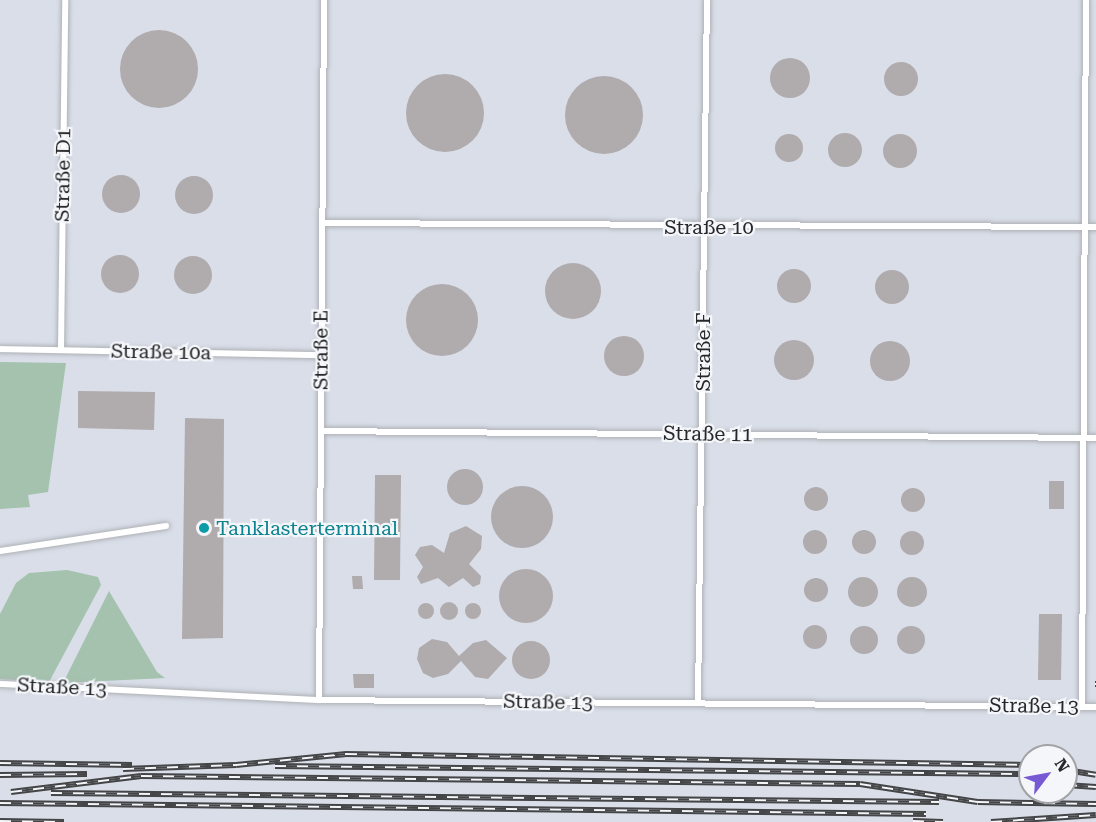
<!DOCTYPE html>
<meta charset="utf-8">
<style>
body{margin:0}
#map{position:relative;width:1096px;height:822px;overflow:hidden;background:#e6e8ec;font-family:"Roboto Serif",serif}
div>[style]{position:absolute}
.built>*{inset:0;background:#d9dee9}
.green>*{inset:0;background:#a4c2ae}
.building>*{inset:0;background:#b0abad}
.round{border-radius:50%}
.roads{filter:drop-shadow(0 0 2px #afb1b5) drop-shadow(0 0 2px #afb1b5)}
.service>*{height:6px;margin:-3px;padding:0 3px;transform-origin:3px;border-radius:3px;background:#fff}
.rail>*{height:6px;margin-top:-3px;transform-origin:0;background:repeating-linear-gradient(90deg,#f4f6fa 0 11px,#444546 0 22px);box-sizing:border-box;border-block:2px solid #444546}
.dots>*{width:16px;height:16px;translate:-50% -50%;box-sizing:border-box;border:3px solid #f4f6fa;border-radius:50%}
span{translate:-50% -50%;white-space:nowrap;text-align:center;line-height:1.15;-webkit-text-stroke:4.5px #f4f6fa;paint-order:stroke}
.street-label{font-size:20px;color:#262728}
.culture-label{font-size:20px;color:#0d838f}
.left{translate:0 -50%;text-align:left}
.north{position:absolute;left:1018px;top:744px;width:60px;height:60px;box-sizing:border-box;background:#f4f6fa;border:2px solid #a2a3a6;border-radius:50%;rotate:58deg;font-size:16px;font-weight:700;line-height:24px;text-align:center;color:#262728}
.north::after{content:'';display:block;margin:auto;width:21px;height:27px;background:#7759d3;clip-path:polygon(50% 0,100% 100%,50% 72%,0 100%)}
</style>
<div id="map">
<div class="built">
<i style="clip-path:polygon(evenodd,0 0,1096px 0,1096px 822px,0 822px,0 0,1030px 756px,1066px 756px,1066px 792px,1030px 792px,1030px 756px)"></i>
</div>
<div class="green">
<i style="clip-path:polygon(0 362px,66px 363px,48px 492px,28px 495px,30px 507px,0 509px)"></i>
<i style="clip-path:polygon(67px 570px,98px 577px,101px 585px,49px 682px,0 679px,0 614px,16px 583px,29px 573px)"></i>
<i style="clip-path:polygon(109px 591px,157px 672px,165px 678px,63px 683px)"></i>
</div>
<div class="building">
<i class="round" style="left:120px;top:30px;width:78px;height:78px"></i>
<i class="round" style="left:770px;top:58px;width:40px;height:40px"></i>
<i class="round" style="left:884px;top:62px;width:34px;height:34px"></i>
<i class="round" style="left:406px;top:74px;width:78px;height:78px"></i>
<i class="round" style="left:565px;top:76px;width:78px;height:78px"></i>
<i class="round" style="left:828px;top:133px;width:34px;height:34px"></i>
<i class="round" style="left:883px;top:134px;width:34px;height:34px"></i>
<i class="round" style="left:775px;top:134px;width:28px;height:28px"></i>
<i class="round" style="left:102px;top:175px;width:38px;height:38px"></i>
<i class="round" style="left:175px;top:176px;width:38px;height:38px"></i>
<i class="round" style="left:101px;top:255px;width:38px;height:38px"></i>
<i class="round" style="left:174px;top:256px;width:38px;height:38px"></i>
<i class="round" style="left:545px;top:263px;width:56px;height:56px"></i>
<i class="round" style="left:777px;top:269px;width:34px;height:34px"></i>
<i class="round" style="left:875px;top:270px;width:34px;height:34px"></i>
<i class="round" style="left:406px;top:284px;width:72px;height:72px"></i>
<i class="round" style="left:604px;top:336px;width:40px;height:40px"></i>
<i class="round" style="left:774px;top:340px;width:40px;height:40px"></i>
<i class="round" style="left:870px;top:341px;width:40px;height:40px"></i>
<i style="clip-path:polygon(78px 391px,155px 392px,154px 430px,78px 428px)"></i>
<i style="clip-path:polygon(185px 418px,224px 419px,223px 638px,182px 639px)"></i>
<i class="round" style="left:447px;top:469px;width:36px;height:36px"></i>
<i style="clip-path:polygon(375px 475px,401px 475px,400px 580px,374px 580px)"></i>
<i style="clip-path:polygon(1049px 481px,1064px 481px,1064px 509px,1049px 509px)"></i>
<i class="round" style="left:491px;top:486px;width:62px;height:62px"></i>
<i class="round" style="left:804px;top:487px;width:24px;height:24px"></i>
<i class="round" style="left:901px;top:488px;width:24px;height:24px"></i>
<i style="clip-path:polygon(466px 526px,482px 536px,481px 549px,469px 564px,481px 576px,480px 584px,473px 587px,463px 578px,449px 587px,438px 578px,421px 584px,417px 577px,423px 567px,415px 555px,420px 547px,432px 545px,444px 553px,450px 533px)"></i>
<i class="round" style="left:803px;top:530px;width:24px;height:24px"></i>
<i class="round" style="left:852px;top:530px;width:24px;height:24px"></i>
<i class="round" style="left:900px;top:531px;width:24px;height:24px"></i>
<i class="round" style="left:499px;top:569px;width:54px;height:54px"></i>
<i style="clip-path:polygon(352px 576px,362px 576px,363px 589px,353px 589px)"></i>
<i class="round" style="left:897px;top:577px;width:30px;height:30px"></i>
<i class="round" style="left:848px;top:577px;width:30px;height:30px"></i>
<i class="round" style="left:804px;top:578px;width:24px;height:24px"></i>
<i class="round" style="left:440px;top:602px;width:18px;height:18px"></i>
<i class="round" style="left:465px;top:603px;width:16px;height:16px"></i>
<i class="round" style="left:418px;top:603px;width:16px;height:16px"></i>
<i style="clip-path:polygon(1039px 614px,1062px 614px,1061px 680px,1038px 680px)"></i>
<i class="round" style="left:803px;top:625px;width:24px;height:24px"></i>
<i class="round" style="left:897px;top:626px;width:28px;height:28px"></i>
<i class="round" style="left:850px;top:626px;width:28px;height:28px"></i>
<i style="clip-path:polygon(432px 639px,447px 642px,459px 656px,473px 643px,486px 640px,507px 658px,488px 679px,475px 677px,461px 661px,448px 674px,433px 678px,423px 673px,417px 659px,419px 648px)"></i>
<i class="round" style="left:512px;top:641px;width:38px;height:38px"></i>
<i style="clip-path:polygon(353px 674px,374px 674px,374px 688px,354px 688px)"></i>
</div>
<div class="roads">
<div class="service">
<i style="left:322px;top:223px;width:774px;rotate:0.3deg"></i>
<i style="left:0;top:349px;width:321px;rotate:1.1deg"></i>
<i style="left:61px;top:350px;width:350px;rotate:-89.3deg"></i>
<i style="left:321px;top:431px;width:775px;rotate:0.52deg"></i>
<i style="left:0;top:551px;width:168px;rotate:-8.6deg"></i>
<i style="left:0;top:684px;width:319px;rotate:2.9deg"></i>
<i style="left:319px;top:700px;width:777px;rotate:0.52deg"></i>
<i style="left:319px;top:700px;width:700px;rotate:-89.59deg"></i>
<i style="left:698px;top:703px;width:703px;rotate:-89.27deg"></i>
<i style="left:1082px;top:707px;width:707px;rotate:-89.68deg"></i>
</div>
</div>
<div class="rail">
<i style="left:1095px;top:684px;width:1px"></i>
<i style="left:0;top:763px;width:132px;rotate:0.9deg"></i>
<i style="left:275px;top:766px;width:755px;rotate:0.61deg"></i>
<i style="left:123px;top:769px;width:113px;rotate:-2deg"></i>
<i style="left:236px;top:765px;width:111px;rotate:-5.7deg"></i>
<i style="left:346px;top:754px;width:684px;rotate:0.92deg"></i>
<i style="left:1066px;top:770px;width:30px;rotate:9deg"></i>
<i style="left:0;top:775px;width:87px;rotate:-0.7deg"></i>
<i style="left:1066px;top:785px;width:30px;rotate:4deg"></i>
<i style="left:11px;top:792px;width:131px;rotate:-7deg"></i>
<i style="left:141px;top:776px;width:719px;rotate:0.64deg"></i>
<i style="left:860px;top:784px;width:119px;rotate:8.7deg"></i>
<i style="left:978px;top:802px;width:118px;rotate:1deg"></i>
<i style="left:51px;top:793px;width:888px;rotate:0.58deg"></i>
<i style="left:0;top:803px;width:926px;rotate:0.68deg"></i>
<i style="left:0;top:821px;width:64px;rotate:0.9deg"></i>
<i style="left:913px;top:821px;width:30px;rotate:2deg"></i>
<i style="left:991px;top:822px;width:105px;rotate:-3.8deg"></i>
</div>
<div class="dots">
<i style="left:204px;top:528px;background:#0f9aa8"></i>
</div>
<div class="street-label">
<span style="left:63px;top:175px;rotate:-89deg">Straße D1</span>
<span style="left:709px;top:227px">Straße 10</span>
<span style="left:321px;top:350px;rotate:-90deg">Straße E</span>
<span style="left:161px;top:352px;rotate:1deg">Straße 10a</span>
<span style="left:703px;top:352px;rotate:-90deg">Straße F</span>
<span style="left:708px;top:434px;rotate:1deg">Straße 11</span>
<span style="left:62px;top:687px;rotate:3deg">Straße 13</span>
<span style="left:548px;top:702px;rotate:1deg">Straße 13</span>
<span style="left:1034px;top:706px;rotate:1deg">Straße 13</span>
</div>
<div class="culture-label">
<span class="left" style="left:216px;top:528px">Tanklasterterminal</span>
</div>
<div class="north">N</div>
</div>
